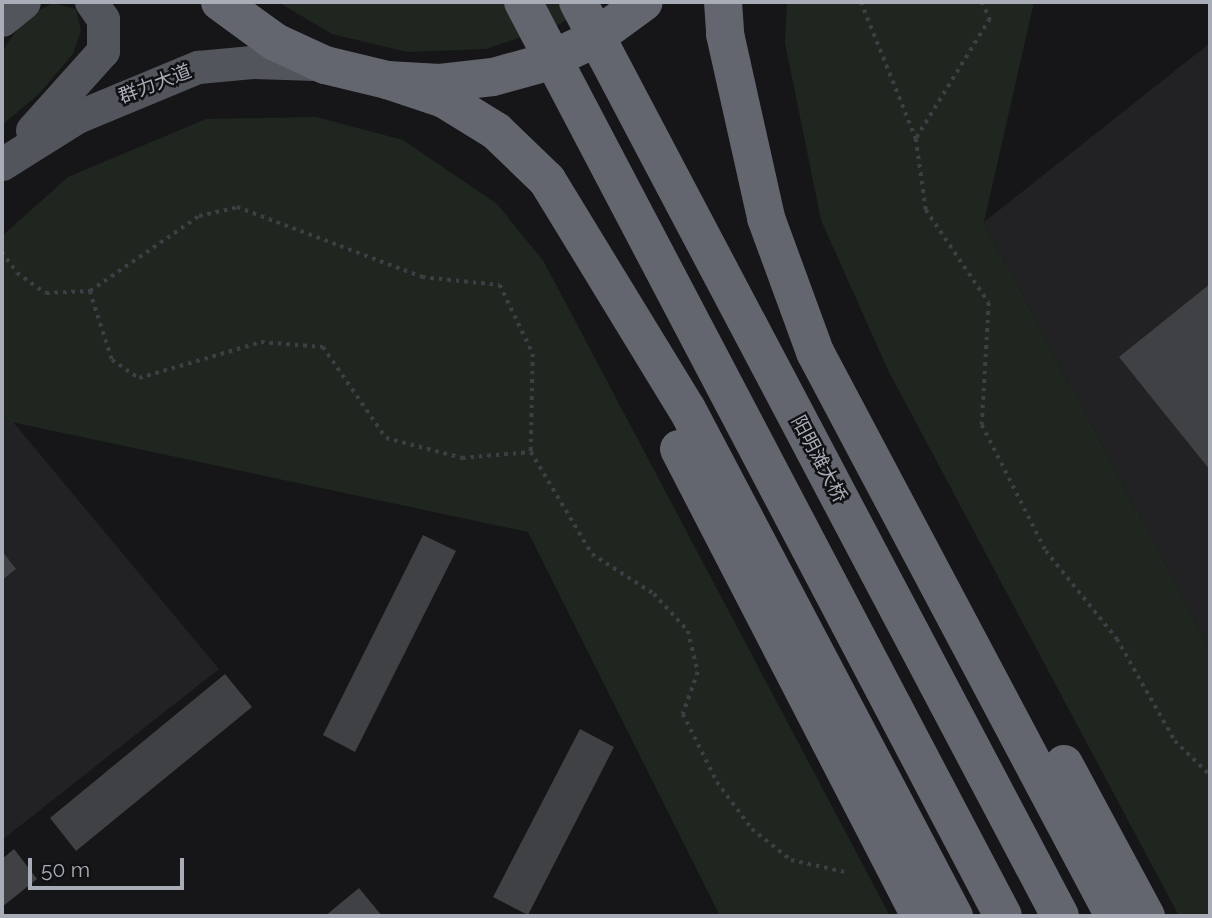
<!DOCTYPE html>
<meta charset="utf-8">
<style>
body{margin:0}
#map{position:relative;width:1212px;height:918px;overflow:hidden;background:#161618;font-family:Raleway,"Noto Sans SC",sans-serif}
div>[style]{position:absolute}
.built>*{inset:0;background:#222225}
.green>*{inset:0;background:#1e261f}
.building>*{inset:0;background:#404145}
.path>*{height:3.5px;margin-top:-1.75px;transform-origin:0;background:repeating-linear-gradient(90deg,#3d3f44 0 3.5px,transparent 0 8.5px)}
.primary>*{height:33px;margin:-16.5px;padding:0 16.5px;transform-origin:16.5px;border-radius:16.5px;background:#53555c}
.highway>*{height:38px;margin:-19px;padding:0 19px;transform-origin:19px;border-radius:19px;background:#63666e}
.highway-bridge>*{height:38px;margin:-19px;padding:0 19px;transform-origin:19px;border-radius:19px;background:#63666e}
span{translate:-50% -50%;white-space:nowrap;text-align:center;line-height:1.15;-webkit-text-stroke:5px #111113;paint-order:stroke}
.street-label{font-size:19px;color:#a8adb8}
.frame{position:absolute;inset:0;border:4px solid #a8adb8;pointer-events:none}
.scale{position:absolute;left:28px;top:858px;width:156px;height:32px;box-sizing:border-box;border:4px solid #a8adb8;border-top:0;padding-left:9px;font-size:21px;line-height:24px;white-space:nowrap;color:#a8adb8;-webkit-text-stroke:5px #111113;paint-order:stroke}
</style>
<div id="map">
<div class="built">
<i style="clip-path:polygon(1210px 43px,1210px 648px,984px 222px)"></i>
<i style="clip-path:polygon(2px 420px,13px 422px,219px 669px,2px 840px)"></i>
</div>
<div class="green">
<i style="clip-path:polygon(278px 2px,593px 2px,560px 24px,486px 49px,407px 52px,332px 34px)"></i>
<i style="clip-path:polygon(787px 2px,1034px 2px,984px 222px,1210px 648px,1210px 916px,1179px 916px,888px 370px,821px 220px,785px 43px)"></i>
<i style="clip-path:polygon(53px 3px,76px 9px,81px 31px,73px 54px,39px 94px,2px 125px,2px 51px,26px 17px)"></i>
<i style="clip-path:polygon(316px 117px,403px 140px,497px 204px,544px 262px,890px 916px,720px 916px,528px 532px,2px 420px,2px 236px,68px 177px,206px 119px)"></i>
</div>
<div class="building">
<i style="clip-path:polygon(1210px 284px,1210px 470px,1119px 357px)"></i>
<i style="clip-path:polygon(423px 535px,456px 551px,355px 752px,323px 735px)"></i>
<i style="clip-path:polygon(2px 551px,16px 569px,2px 580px)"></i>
<i style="clip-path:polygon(225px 674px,252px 707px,76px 851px,50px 818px)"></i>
<i style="clip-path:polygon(580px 729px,614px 747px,528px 915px,493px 897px)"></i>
<i style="clip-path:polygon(14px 849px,37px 879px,2px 907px,2px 859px)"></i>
<i style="clip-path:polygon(359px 888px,382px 916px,325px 916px)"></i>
</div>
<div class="path">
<i style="left:861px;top:2px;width:148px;rotate:68.1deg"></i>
<i style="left:982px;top:2px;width:19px;rotate:65deg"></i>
<i style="left:990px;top:19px;width:141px;rotate:121.7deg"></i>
<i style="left:916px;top:139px;width:72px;rotate:82deg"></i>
<i style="left:926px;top:210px;width:112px;rotate:55.9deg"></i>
<i style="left:989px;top:303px;width:122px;rotate:93.3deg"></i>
<i style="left:982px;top:425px;width:141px;rotate:63.1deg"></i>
<i style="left:1046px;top:551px;width:113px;rotate:51.1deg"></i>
<i style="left:1117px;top:639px;width:117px;rotate:60.4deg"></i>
<i style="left:1175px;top:741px;width:49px;rotate:44.2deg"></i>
<i style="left:2px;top:252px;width:26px;rotate:54deg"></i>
<i style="left:17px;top:273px;width:35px;rotate:35deg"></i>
<i style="left:46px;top:293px;width:44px;rotate:-2.6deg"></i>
<i style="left:90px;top:291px;width:132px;rotate:-34.5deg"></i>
<i style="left:199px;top:216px;width:39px;rotate:-13deg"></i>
<i style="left:237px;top:207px;width:198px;rotate:20.7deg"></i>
<i style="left:422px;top:277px;width:78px;rotate:5.9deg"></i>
<i style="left:500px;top:285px;width:76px;rotate:64.4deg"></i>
<i style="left:533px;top:354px;width:98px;rotate:91.2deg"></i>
<i style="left:531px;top:452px;width:119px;rotate:59.1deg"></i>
<i style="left:592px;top:554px;width:74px;rotate:32.8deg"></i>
<i style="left:654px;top:594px;width:50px;rotate:47.4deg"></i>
<i style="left:688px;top:631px;width:42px;rotate:76.3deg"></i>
<i style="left:698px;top:672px;width:45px;rotate:109.7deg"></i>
<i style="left:683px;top:714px;width:76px;rotate:63.4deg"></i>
<i style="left:717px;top:782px;width:59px;rotate:53.3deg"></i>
<i style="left:752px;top:829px;width:50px;rotate:38.5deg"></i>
<i style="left:791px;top:860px;width:55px;rotate:12.5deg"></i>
<i style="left:90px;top:291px;width:72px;rotate:72.3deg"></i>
<i style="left:112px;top:360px;width:32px;rotate:34deg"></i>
<i style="left:139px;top:378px;width:127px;rotate:-16.4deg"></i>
<i style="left:261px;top:342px;width:62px;rotate:4.6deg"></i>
<i style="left:323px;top:347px;width:111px;rotate:55.3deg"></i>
<i style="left:386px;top:438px;width:79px;rotate:14.7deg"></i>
<i style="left:462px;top:458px;width:69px;rotate:-5deg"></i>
</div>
<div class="primary">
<i style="left:2px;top:20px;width:28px;rotate:-39deg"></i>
<i style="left:32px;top:130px;width:106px;rotate:-48.1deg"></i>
<i style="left:103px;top:51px;width:32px;rotate:-90deg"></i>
<i style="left:103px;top:19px;width:21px;rotate:-125deg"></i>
<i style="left:2px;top:164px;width:89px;rotate:-32.1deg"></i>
<i style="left:77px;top:117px;width:131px;rotate:-22.5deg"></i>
<i style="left:198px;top:67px;width:54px;rotate:-5.3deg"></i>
<i style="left:252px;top:62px;width:63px;rotate:1.8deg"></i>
</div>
<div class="highway">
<i style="left:220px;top:2px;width:68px;rotate:36deg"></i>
<i style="left:275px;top:42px;width:55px;rotate:24.7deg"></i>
<i style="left:325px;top:65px;width:64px;rotate:13.6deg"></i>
<i style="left:387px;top:80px;width:53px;rotate:3.2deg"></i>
<i style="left:440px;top:83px;width:53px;rotate:-6.5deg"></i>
<i style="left:493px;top:77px;width:53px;rotate:-15.4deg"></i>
<i style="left:544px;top:63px;width:53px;rotate:-25.6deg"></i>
<i style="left:592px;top:40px;width:64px;rotate:-36.2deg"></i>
<i style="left:723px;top:2px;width:32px;rotate:86deg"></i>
<i style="left:725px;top:34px;width:189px;rotate:77.4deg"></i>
<i style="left:766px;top:218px;width:143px;rotate:69.9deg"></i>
<i style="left:815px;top:352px;width:638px;rotate:62.07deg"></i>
<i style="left:387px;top:80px;width:60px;rotate:18.4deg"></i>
<i style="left:444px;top:99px;width:61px;rotate:31.6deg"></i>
<i style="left:496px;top:131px;width:71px;rotate:43.9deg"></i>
<i style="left:547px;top:180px;width:268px;rotate:58.6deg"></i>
<i style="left:687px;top:409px;width:573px;rotate:62.23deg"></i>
<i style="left:679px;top:449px;width:526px;rotate:62.7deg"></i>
<i style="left:1064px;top:764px;width:173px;rotate:61.7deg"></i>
</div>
<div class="highway-bridge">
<i style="left:523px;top:2px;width:1032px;rotate:62.29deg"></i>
<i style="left:578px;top:2px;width:1033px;rotate:62.19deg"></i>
</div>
<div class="street-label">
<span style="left:155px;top:84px;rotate:-21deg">群力大道</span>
<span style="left:819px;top:459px;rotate:62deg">阳明滩大桥</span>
</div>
<div class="frame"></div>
<div class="scale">50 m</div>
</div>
